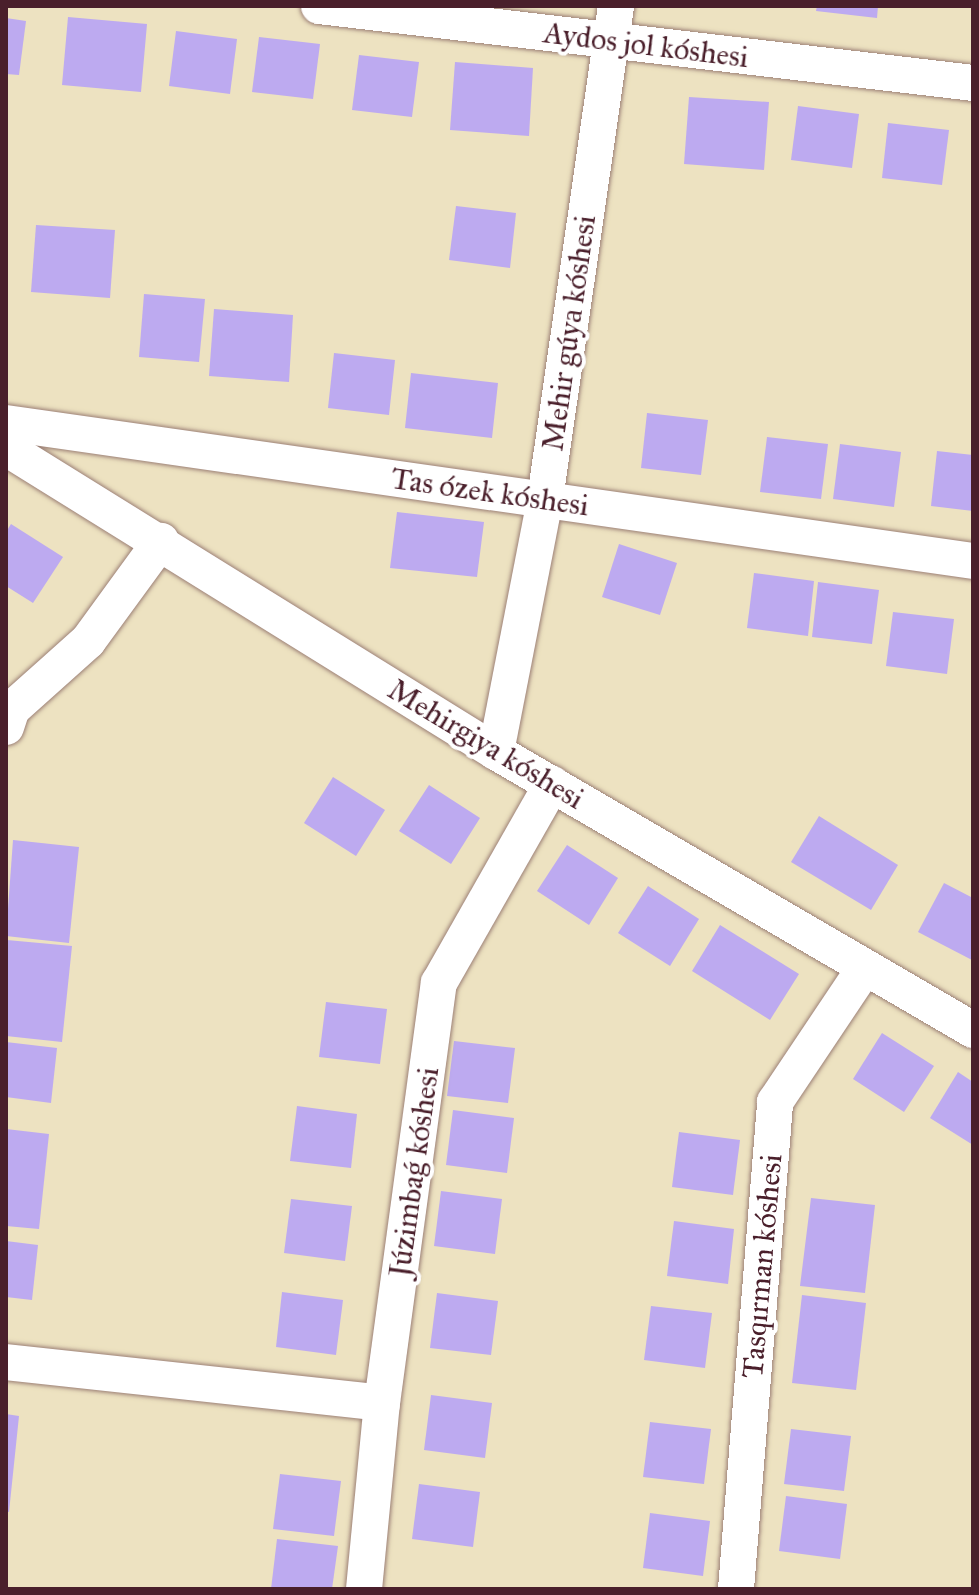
<!DOCTYPE html>
<meta charset="utf-8">
<style>
body{margin:0}
#map{position:relative;width:979px;height:1595px;overflow:hidden;background:#ede2c1;font-family:"IM FELL Great Primer",serif}
div>[style]{position:absolute}
.building>*{inset:0;background:#bdaaf0}
.roads{filter:drop-shadow(0 0 2px #9c8076) drop-shadow(0 0 2px #9c8076)}
.street>*{height:36px;margin:-18px;padding:0 18px;transform-origin:18px;border-radius:18px;background:#fff}
span{translate:-50% -50%;white-space:nowrap;text-align:center;line-height:1.15;-webkit-text-stroke:8px #fff;paint-order:stroke}
.street-label{font-size:30px;color:#4a1f2b}
.frame{position:absolute;inset:0;border:8px solid #4a1f2b;pointer-events:none}
</style>
<div id="map">
<div class="building">
<i style="clip-path:polygon(817px 6px,878px 6px,877px 18px,816px 11px)"></i>
<i style="clip-path:polygon(68px 17px,147px 24px,141px 92px,62px 85px)"></i>
<i style="clip-path:polygon(6px 18px,26px 21px,19px 75px,6px 74px)"></i>
<i style="clip-path:polygon(176px 31px,237px 39px,230px 94px,169px 86px)"></i>
<i style="clip-path:polygon(259px 37px,320px 44px,313px 99px,252px 92px)"></i>
<i style="clip-path:polygon(359px 55px,419px 62px,412px 117px,352px 110px)"></i>
<i style="clip-path:polygon(455px 62px,533px 68px,529px 136px,450px 130px)"></i>
<i style="clip-path:polygon(689px 97px,769px 102px,764px 170px,684px 164px)"></i>
<i style="clip-path:polygon(798px 106px,859px 114px,852px 168px,791px 160px)"></i>
<i style="clip-path:polygon(888px 123px,949px 130px,942px 185px,882px 178px)"></i>
<i style="clip-path:polygon(456px 206px,516px 213px,510px 268px,449px 260px)"></i>
<i style="clip-path:polygon(36px 225px,115px 230px,110px 298px,31px 292px)"></i>
<i style="clip-path:polygon(144px 294px,205px 299px,199px 362px,139px 357px)"></i>
<i style="clip-path:polygon(214px 309px,293px 315px,289px 382px,209px 376px)"></i>
<i style="clip-path:polygon(334px 353px,395px 360px,389px 415px,328px 408px)"></i>
<i style="clip-path:polygon(411px 373px,498px 383px,492px 438px,405px 428px)"></i>
<i style="clip-path:polygon(647px 413px,708px 420px,701px 475px,641px 468px)"></i>
<i style="clip-path:polygon(767px 437px,828px 444px,821px 499px,760px 492px)"></i>
<i style="clip-path:polygon(840px 444px,901px 452px,894px 507px,833px 499px)"></i>
<i style="clip-path:polygon(937px 451px,973px 455px,973px 511px,931px 506px)"></i>
<i style="clip-path:polygon(397px 512px,484px 522px,477px 577px,390px 568px)"></i>
<i style="clip-path:polygon(11px 524px,63px 557px,33px 603px,6px 586px,6px 532px)"></i>
<i style="clip-path:polygon(619px 544px,677px 563px,660px 615px,602px 597px)"></i>
<i style="clip-path:polygon(754px 573px,814px 581px,808px 636px,747px 628px)"></i>
<i style="clip-path:polygon(818px 582px,879px 590px,872px 644px,812px 637px)"></i>
<i style="clip-path:polygon(893px 612px,954px 619px,947px 674px,886px 666px)"></i>
<i style="clip-path:polygon(333px 777px,385px 810px,356px 856px,304px 823px)"></i>
<i style="clip-path:polygon(429px 785px,480px 818px,451px 864px,399px 831px)"></i>
<i style="clip-path:polygon(819px 816px,898px 865px,871px 910px,791px 862px)"></i>
<i style="clip-path:polygon(13px 840px,79px 847px,69px 943px,6px 936px)"></i>
<i style="clip-path:polygon(567px 845px,618px 878px,589px 925px,537px 891px)"></i>
<i style="clip-path:polygon(944px 883px,973px 898px,972px 960px,918px 932px)"></i>
<i style="clip-path:polygon(648px 886px,699px 919px,670px 966px,618px 933px)"></i>
<i style="clip-path:polygon(720px 925px,799px 974px,770px 1020px,692px 971px)"></i>
<i style="clip-path:polygon(7px 940px,72px 946px,62px 1042px,6px 1036px)"></i>
<i style="clip-path:polygon(326px 1002px,387px 1009px,380px 1064px,319px 1057px)"></i>
<i style="clip-path:polygon(882px 1033px,934px 1066px,904px 1112px,853px 1079px)"></i>
<i style="clip-path:polygon(454px 1041px,515px 1048px,508px 1103px,447px 1096px)"></i>
<i style="clip-path:polygon(6px 1042px,57px 1048px,51px 1103px,6px 1097px)"></i>
<i style="clip-path:polygon(958px 1072px,973px 1082px,973px 1145px,930px 1118px)"></i>
<i style="clip-path:polygon(297px 1106px,357px 1114px,351px 1168px,290px 1161px)"></i>
<i style="clip-path:polygon(453px 1110px,514px 1118px,507px 1173px,446px 1165px)"></i>
<i style="clip-path:polygon(6px 1129px,49px 1134px,39px 1229px,6px 1226px)"></i>
<i style="clip-path:polygon(679px 1132px,740px 1140px,733px 1195px,672px 1187px)"></i>
<i style="clip-path:polygon(441px 1191px,502px 1199px,495px 1254px,434px 1246px)"></i>
<i style="clip-path:polygon(811px 1198px,875px 1205px,865px 1293px,800px 1286px)"></i>
<i style="clip-path:polygon(291px 1199px,352px 1206px,345px 1261px,284px 1253px)"></i>
<i style="clip-path:polygon(674px 1221px,734px 1229px,728px 1284px,667px 1276px)"></i>
<i style="clip-path:polygon(6px 1241px,38px 1245px,32px 1300px,6px 1297px)"></i>
<i style="clip-path:polygon(282px 1292px,343px 1300px,336px 1355px,276px 1347px)"></i>
<i style="clip-path:polygon(437px 1293px,498px 1301px,491px 1355px,430px 1348px)"></i>
<i style="clip-path:polygon(802px 1295px,866px 1303px,856px 1390px,792px 1383px)"></i>
<i style="clip-path:polygon(651px 1306px,712px 1313px,705px 1368px,644px 1360px)"></i>
<i style="clip-path:polygon(431px 1395px,492px 1403px,485px 1458px,424px 1450px)"></i>
<i style="clip-path:polygon(6px 1414px,19px 1416px,9px 1512px,6px 1511px)"></i>
<i style="clip-path:polygon(650px 1422px,711px 1429px,704px 1484px,643px 1477px)"></i>
<i style="clip-path:polygon(791px 1429px,851px 1436px,844px 1491px,784px 1484px)"></i>
<i style="clip-path:polygon(280px 1474px,341px 1481px,334px 1536px,273px 1529px)"></i>
<i style="clip-path:polygon(419px 1484px,480px 1492px,473px 1547px,412px 1539px)"></i>
<i style="clip-path:polygon(786px 1496px,847px 1504px,840px 1559px,779px 1551px)"></i>
<i style="clip-path:polygon(650px 1513px,710px 1521px,703px 1576px,643px 1568px)"></i>
<i style="clip-path:polygon(277px 1539px,338px 1546px,332px 1589px,271px 1589px)"></i>
</div>
<div class="roads">
<div class="street">
<i style="left:319px;top:6px;width:659px;rotate:6.71deg"></i>
<i style="left:6px;top:423px;width:977px;rotate:8.12deg"></i>
<i style="left:6px;top:448px;width:577px;rotate:31.82deg"></i>
<i style="left:496px;top:752px;width:552px;rotate:30.23deg"></i>
<i style="left:6px;top:727px;width:19px;rotate:-72deg"></i>
<i style="left:12px;top:709px;width:102px;rotate:-41.8deg"></i>
<i style="left:88px;top:641px;width:124px;rotate:-53.9deg"></i>
<i style="left:496px;top:752px;width:258px;rotate:-79deg"></i>
<i style="left:545px;top:499px;width:498px;rotate:-81.8deg"></i>
<i style="left:6px;top:1362px;width:378px;rotate:6.2deg"></i>
<i style="left:364px;top:1589px;width:187px;rotate:-84.5deg"></i>
<i style="left:382px;top:1403px;width:424px;rotate:-82.3deg"></i>
<i style="left:439px;top:983px;width:229px;rotate:-60.4deg"></i>
<i style="left:736px;top:1589px;width:489px;rotate:-85.4deg"></i>
<i style="left:775px;top:1102px;width:160px;rotate:-56.2deg"></i>
</div>
</div>
<div class="street-label">
<span style="left:646px;top:45px;rotate:7deg">Aydos jol kóshesi</span>
<span style="left:569px;top:333px;rotate:-82deg">Mehir gúyа kóshesi</span>
<span style="left:490px;top:492px;rotate:8deg">Tas ózek kóshesi</span>
<span style="left:486px;top:744px;rotate:31deg">Mehirgiya kóshesi</span>
<span style="left:414px;top:1172px;rotate:-82deg">Júzimbaǵ kóshesi</span>
<span style="left:762px;top:1266px;rotate:-85deg">Tasqırman kóshesi</span>
</div>
<div class="frame"></div>
</div>
